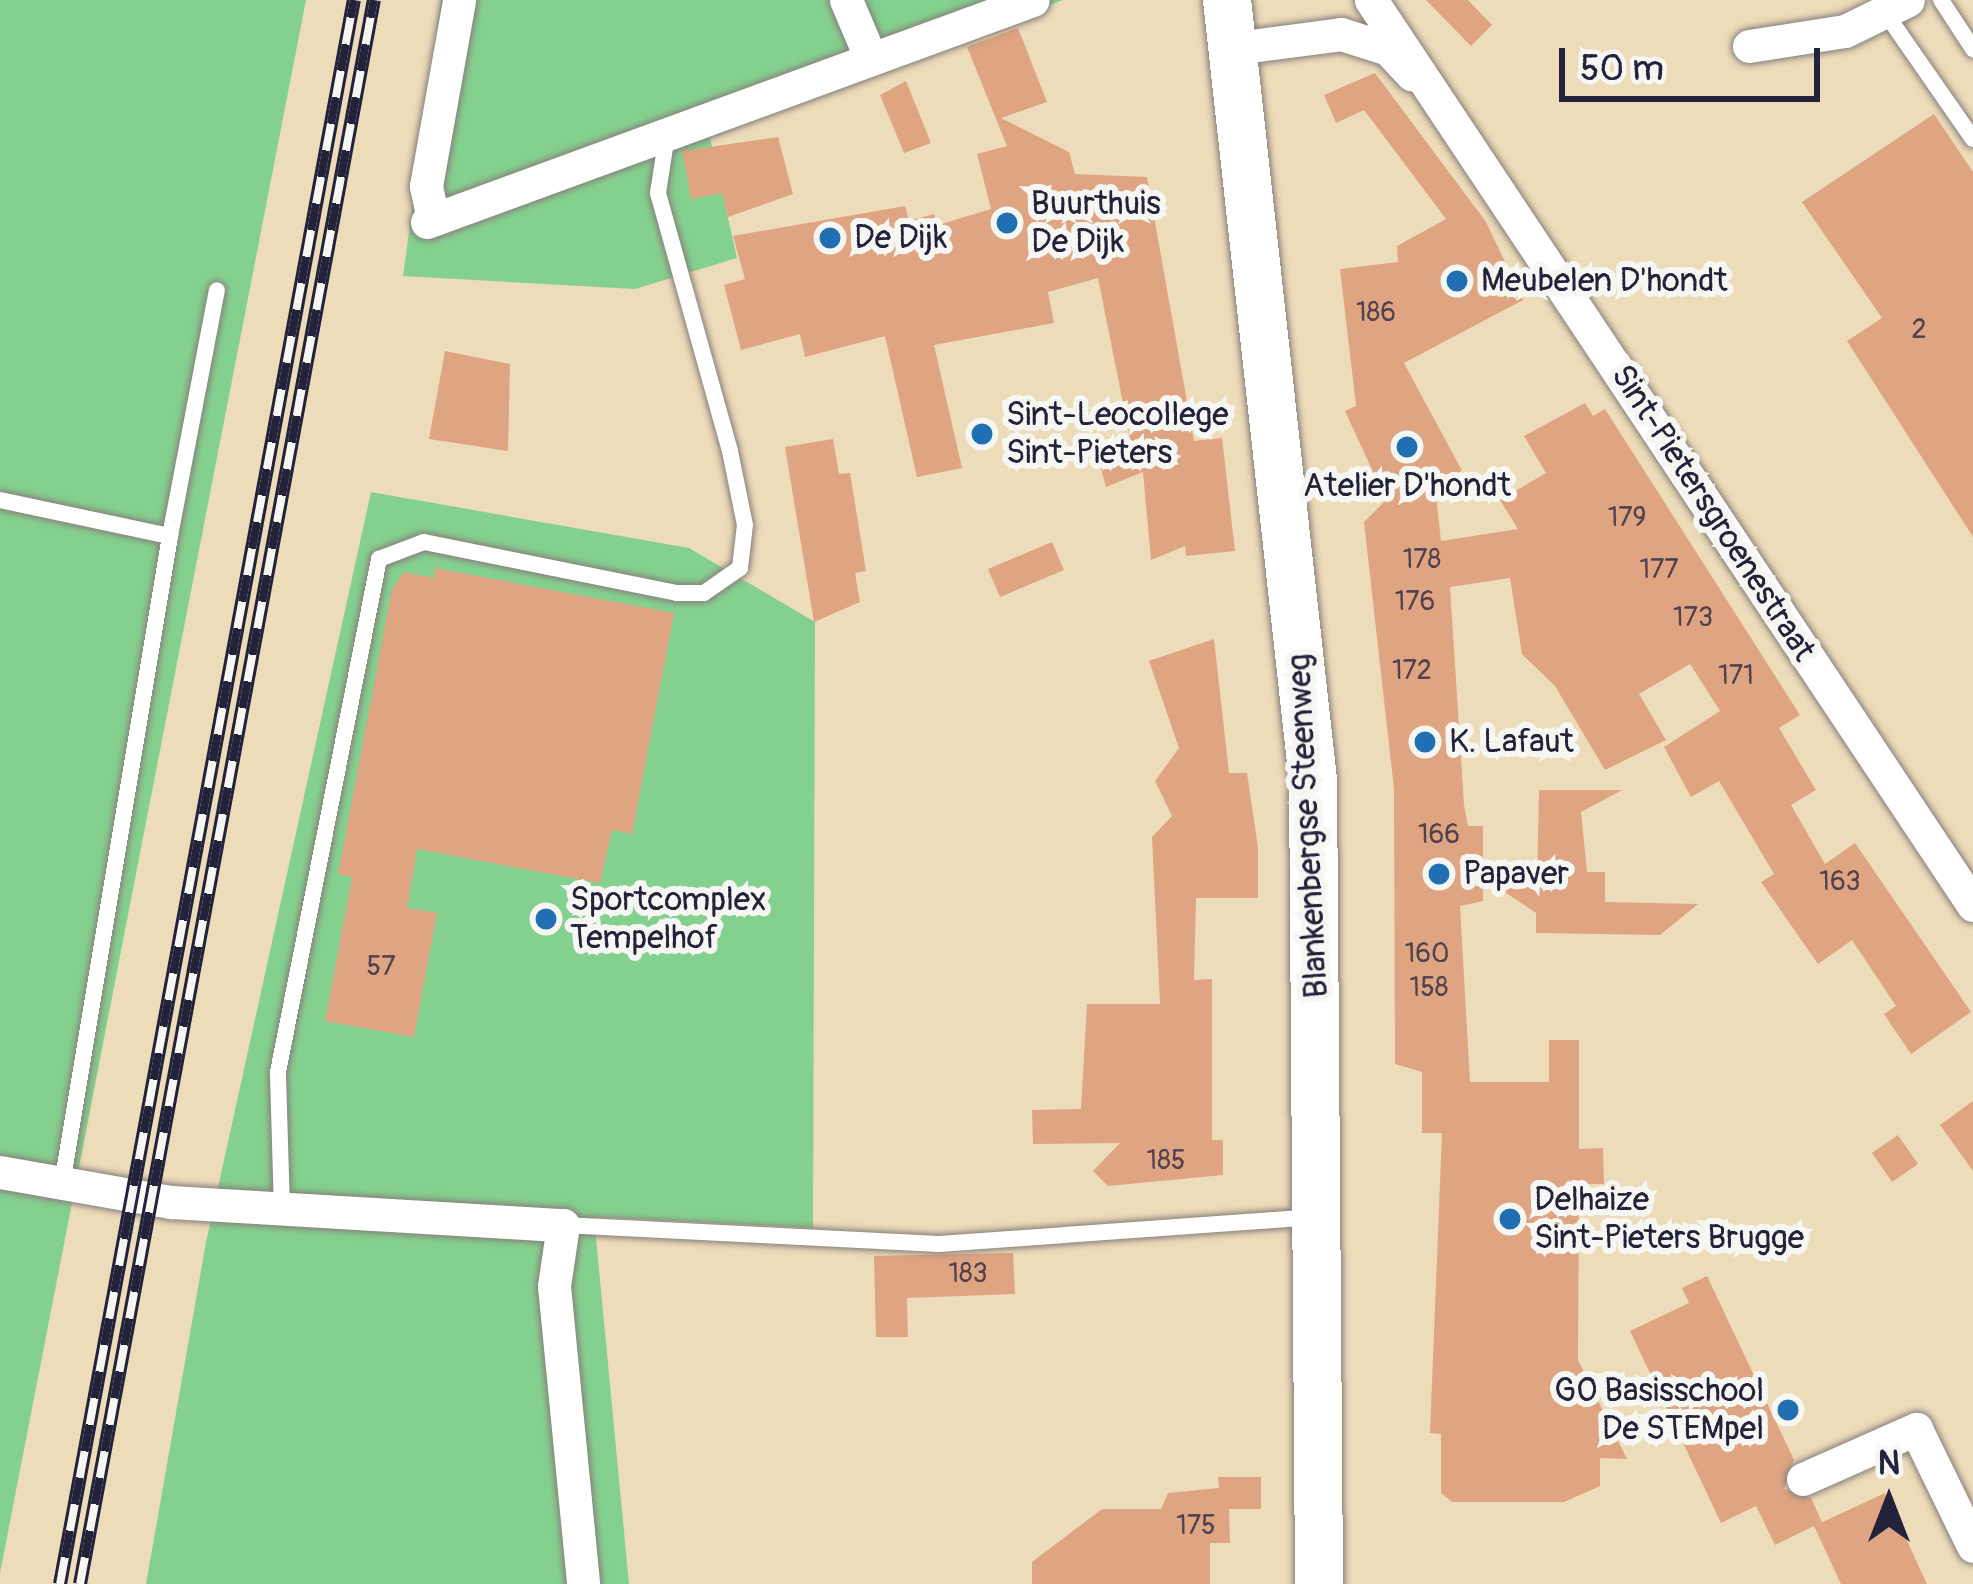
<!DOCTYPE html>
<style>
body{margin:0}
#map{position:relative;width:1973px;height:1584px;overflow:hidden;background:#eddcba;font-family:Pangolin,sans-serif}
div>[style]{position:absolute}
.green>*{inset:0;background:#84d18f}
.building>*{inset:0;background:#dfa482}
.roads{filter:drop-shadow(0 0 3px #887f7a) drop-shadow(0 0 3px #887f7a)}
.lane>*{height:16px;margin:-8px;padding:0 8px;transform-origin:8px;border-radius:8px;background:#fff}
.street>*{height:33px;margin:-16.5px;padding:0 16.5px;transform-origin:16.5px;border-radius:16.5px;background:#fff}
.secondary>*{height:48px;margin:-24px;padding:0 24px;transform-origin:24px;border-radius:24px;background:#fff}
.rail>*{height:14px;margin-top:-7px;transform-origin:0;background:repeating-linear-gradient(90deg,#f6f6f2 0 27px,#22223b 0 54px);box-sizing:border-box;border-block:3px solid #22223b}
.dots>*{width:33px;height:33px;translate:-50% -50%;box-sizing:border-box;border:6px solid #f6f6f2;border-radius:50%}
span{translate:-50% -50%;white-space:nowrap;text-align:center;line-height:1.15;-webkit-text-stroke:12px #f6f6f2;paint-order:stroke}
.number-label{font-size:27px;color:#51424d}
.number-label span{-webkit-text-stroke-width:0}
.poi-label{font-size:33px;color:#22223b}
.left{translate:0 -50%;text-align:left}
.right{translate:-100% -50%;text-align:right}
.street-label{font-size:33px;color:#22223b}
.north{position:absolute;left:1829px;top:1440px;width:120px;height:120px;-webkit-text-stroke:9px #f6f6f2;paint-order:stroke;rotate:0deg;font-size:33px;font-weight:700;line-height:48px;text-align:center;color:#22223b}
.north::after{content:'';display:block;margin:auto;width:42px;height:54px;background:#22223b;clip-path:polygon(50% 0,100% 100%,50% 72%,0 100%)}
.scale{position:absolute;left:1559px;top:48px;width:261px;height:54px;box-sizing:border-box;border:6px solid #22223b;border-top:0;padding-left:15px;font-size:36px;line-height:42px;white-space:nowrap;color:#22223b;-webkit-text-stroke:9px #f6f6f2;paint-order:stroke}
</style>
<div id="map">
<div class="green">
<i style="clip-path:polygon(0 0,306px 0,0 1573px)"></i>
<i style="clip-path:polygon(441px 0,1063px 0,710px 138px,737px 258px,635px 289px,403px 276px)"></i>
<i style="clip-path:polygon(371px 492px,689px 548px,815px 622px,813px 1228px,594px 1217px,629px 1584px,146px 1584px,206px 1242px)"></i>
</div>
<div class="building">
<i style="clip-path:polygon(1426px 0,1468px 0,1492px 25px,1471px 46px)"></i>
<i style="clip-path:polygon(1018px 28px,1047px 102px,1001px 118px,1069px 152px,1075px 174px,1147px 177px,1194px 441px,1222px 438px,1235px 551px,1186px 556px,1185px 546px,1151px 560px,1143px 472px,1106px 487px,1096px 450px,1131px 443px,1098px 278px,1048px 292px,1054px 323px,934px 345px,962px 468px,917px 477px,885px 336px,805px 357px,800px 334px,741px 350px,724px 285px,745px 279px,733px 236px,905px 206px,909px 221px,934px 214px,938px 225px,991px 209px,977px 154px,1007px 146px,967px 47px)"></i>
<i style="clip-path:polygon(1375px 73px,1486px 222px,1523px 300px,1404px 363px,1467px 480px,1436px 495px,1441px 541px,1518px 529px,1500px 500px,1546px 473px,1524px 436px,1585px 403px,1593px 416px,1605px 409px,1800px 715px,1779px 728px,1816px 790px,1791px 805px,1825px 864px,1855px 843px,1971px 1012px,1911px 1054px,1884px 1014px,1896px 1006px,1852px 940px,1818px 964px,1761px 882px,1774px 874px,1719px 781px,1691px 797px,1664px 747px,1720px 711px,1690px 664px,1639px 694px,1666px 740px,1605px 770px,1555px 686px,1522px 654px,1510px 578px,1450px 587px,1464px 805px,1468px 826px,1483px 826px,1483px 901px,1460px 906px,1470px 1082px,1549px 1082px,1549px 1040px,1579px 1040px,1579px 1149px,1603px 1148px,1604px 1184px,1579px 1184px,1578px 1360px,1627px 1459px,1600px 1458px,1600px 1486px,1564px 1502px,1452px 1502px,1441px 1493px,1441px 1434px,1430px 1433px,1442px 1133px,1422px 1133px,1422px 1072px,1395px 1064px,1394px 789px,1364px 522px,1386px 500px,1345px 411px,1356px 406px,1340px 269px,1398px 262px,1397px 246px,1446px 219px,1364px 110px,1336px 123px,1324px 95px)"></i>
<i style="clip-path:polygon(906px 81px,931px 143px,904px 153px,880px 95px)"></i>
<i style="clip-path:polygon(1934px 114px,1973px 172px,1973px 537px,1847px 341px,1882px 318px,1802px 202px)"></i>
<i style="clip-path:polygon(778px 137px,793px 194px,728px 217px,722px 193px,691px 199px,682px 151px)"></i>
<i style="clip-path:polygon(445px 351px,510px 364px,508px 451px,429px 439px)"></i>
<i style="clip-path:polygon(833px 439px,839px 474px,850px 473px,866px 571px,855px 573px,860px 602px,814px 622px,785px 447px)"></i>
<i style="clip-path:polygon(1052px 542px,1064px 570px,1000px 597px,988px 569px)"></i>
<i style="clip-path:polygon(435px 568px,674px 613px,632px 834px,612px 830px,600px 883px,417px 849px,407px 908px,437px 913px,414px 1037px,325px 1021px,352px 877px,338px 874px,392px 589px,404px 572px,434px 578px)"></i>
<i style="clip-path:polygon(1214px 639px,1229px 773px,1247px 773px,1258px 847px,1258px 898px,1196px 898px,1194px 980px,1212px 979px,1212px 1140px,1223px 1140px,1223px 1175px,1108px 1186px,1093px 1171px,1120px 1143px,1033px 1144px,1032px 1110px,1081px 1109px,1087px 1004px,1160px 1004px,1152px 837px,1172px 816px,1155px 781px,1179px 748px,1149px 661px)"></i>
<i style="clip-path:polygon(1539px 790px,1622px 790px,1581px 812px,1587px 872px,1605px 872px,1605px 902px,1698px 904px,1660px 935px,1536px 933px,1536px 913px,1494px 885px,1537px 885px)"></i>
<i style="clip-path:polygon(1973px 1101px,1973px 1171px,1940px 1125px)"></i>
<i style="clip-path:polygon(1898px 1135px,1918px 1164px,1892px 1182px,1872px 1153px)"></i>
<i style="clip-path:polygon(1013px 1253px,1015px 1294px,907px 1298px,908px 1337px,876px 1337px,874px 1256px)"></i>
<i style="clip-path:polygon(1707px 1276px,1794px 1460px,1784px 1489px,1811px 1498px,1822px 1522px,1775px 1545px,1756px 1506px,1721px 1523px,1630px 1331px,1689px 1303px,1682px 1288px)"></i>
<i style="clip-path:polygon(1218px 1477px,1261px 1477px,1261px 1509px,1229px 1509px,1230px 1543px,1210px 1543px,1210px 1584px,1032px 1584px,1032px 1562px,1102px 1509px,1161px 1509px,1168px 1493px,1219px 1488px)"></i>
<i style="clip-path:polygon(1885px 1493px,1927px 1584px,1841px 1584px,1814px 1526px)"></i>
</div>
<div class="roads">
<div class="lane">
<i style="left:1941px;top:0;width:59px;rotate:56.9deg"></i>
<i style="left:1884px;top:11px;width:156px;rotate:55.2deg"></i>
<i style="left:0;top:500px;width:174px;rotate:12deg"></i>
<i style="left:170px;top:536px;width:657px;rotate:99.46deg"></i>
<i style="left:170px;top:536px;width:250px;rotate:-79.2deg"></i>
<i style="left:282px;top:1210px;width:138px;rotate:-91.7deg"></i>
<i style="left:278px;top:1072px;width:523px;rotate:-78.86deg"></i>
<i style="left:379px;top:559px;width:48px;rotate:-20.7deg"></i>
<i style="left:424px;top:542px;width:258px;rotate:11.4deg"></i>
<i style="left:677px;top:593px;width:27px"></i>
<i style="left:704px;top:593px;width:44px;rotate:-34.8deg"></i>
<i style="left:740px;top:568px;width:43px;rotate:-83.4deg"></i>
<i style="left:745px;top:525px;width:76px;rotate:-101.5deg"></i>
<i style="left:730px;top:451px;width:268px;rotate:-105.6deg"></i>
<i style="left:658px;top:193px;width:59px;rotate:-81.2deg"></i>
<i style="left:563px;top:1225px;width:376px;rotate:2.9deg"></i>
<i style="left:939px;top:1244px;width:374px;rotate:-4.1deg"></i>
</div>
<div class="street">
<i style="left:846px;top:0;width:64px;rotate:67deg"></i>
<i style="left:1371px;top:0;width:1087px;rotate:56.37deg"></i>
<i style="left:1749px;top:46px;width:97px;rotate:-8.9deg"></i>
<i style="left:1845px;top:31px;width:70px;rotate:-26.2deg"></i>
<i style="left:1235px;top:48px;width:107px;rotate:-7.5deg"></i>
<i style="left:1341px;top:34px;width:49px;rotate:17.7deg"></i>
<i style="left:1388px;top:49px;width:35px;rotate:47deg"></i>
<i style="left:433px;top:219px;width:34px;rotate:-102deg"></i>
<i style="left:426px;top:186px;width:189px;rotate:-79.9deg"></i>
<i style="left:427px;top:222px;width:645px;rotate:-20.12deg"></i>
<i style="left:0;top:1172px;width:174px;rotate:10deg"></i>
<i style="left:171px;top:1202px;width:393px;rotate:3.4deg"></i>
<i style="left:563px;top:1225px;width:62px;rotate:98.4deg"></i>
<i style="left:554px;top:1286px;width:299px;rotate:84.4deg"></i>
<i style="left:1803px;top:1479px;width:124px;rotate:-23.9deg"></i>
<i style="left:1916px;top:1429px;width:130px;rotate:64deg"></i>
</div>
<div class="secondary">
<i style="left:1227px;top:0;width:785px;rotate:83.71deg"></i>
<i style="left:1313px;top:780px;width:804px;rotate:89.57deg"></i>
</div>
</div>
<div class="rail">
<i style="left:60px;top:1584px;width:1611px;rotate:-79.49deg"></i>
<i style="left:80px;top:1584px;width:1611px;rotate:-79.49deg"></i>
</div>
<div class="dots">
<i style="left:1007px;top:223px;background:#1f6fb2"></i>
<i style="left:830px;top:238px;background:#1f6fb2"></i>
<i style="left:1457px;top:281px;background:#1f6fb2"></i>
<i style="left:982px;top:434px;background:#1f6fb2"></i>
<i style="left:1407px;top:447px;background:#1f6fb2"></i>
<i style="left:1425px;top:742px;background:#1f6fb2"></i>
<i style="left:1439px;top:874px;background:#1f6fb2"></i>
<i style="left:546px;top:919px;background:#1f6fb2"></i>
<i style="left:1510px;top:1219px;background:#1f6fb2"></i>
<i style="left:1788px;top:1410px;background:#1f6fb2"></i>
</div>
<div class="number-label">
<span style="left:1376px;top:313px">186</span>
<span style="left:1919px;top:330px">2</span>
<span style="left:1627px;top:518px">179</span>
<span style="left:1422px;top:560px">178</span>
<span style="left:1659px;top:570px">177</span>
<span style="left:1415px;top:602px">176</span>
<span style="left:1693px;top:618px">173</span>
<span style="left:1412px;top:671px">172</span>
<span style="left:1736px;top:676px">171</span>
<span style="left:1439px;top:835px">166</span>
<span style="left:1840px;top:882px">163</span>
<span style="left:1427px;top:954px">160</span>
<span style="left:381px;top:967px">57</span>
<span style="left:1429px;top:988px">158</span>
<span style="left:1166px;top:1161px">185</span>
<span style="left:968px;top:1274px">183</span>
<span style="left:1196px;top:1526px">175</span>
</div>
<div class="poi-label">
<span class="left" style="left:1031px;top:223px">Buurthuis<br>De Dijk</span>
<span class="left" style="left:854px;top:238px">De Dijk</span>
<span class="left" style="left:1481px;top:281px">Meubelen D'hondt</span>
<span class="left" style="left:1006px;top:434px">Sint-Leocollege<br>Sint-Pieters</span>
<span style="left:1407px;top:486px">Atelier D'hondt</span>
<span class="left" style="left:1449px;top:742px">K. Lafaut</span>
<span class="left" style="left:1463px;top:874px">Papaver</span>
<span class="left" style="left:570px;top:919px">Sportcomplex<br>Tempelhof</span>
<span class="left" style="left:1534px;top:1219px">Delhaize<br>Sint-Pieters Brugge</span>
<span class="right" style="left:1764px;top:1410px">GO Basisschool<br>De STEMpel</span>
</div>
<div class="street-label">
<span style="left:1713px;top:513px;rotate:57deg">Sint-Pietersgroenestraat</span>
<span style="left:1308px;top:826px;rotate:-93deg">Blankenbergse Steenweg</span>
</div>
<div class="north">N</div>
<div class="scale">50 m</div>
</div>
